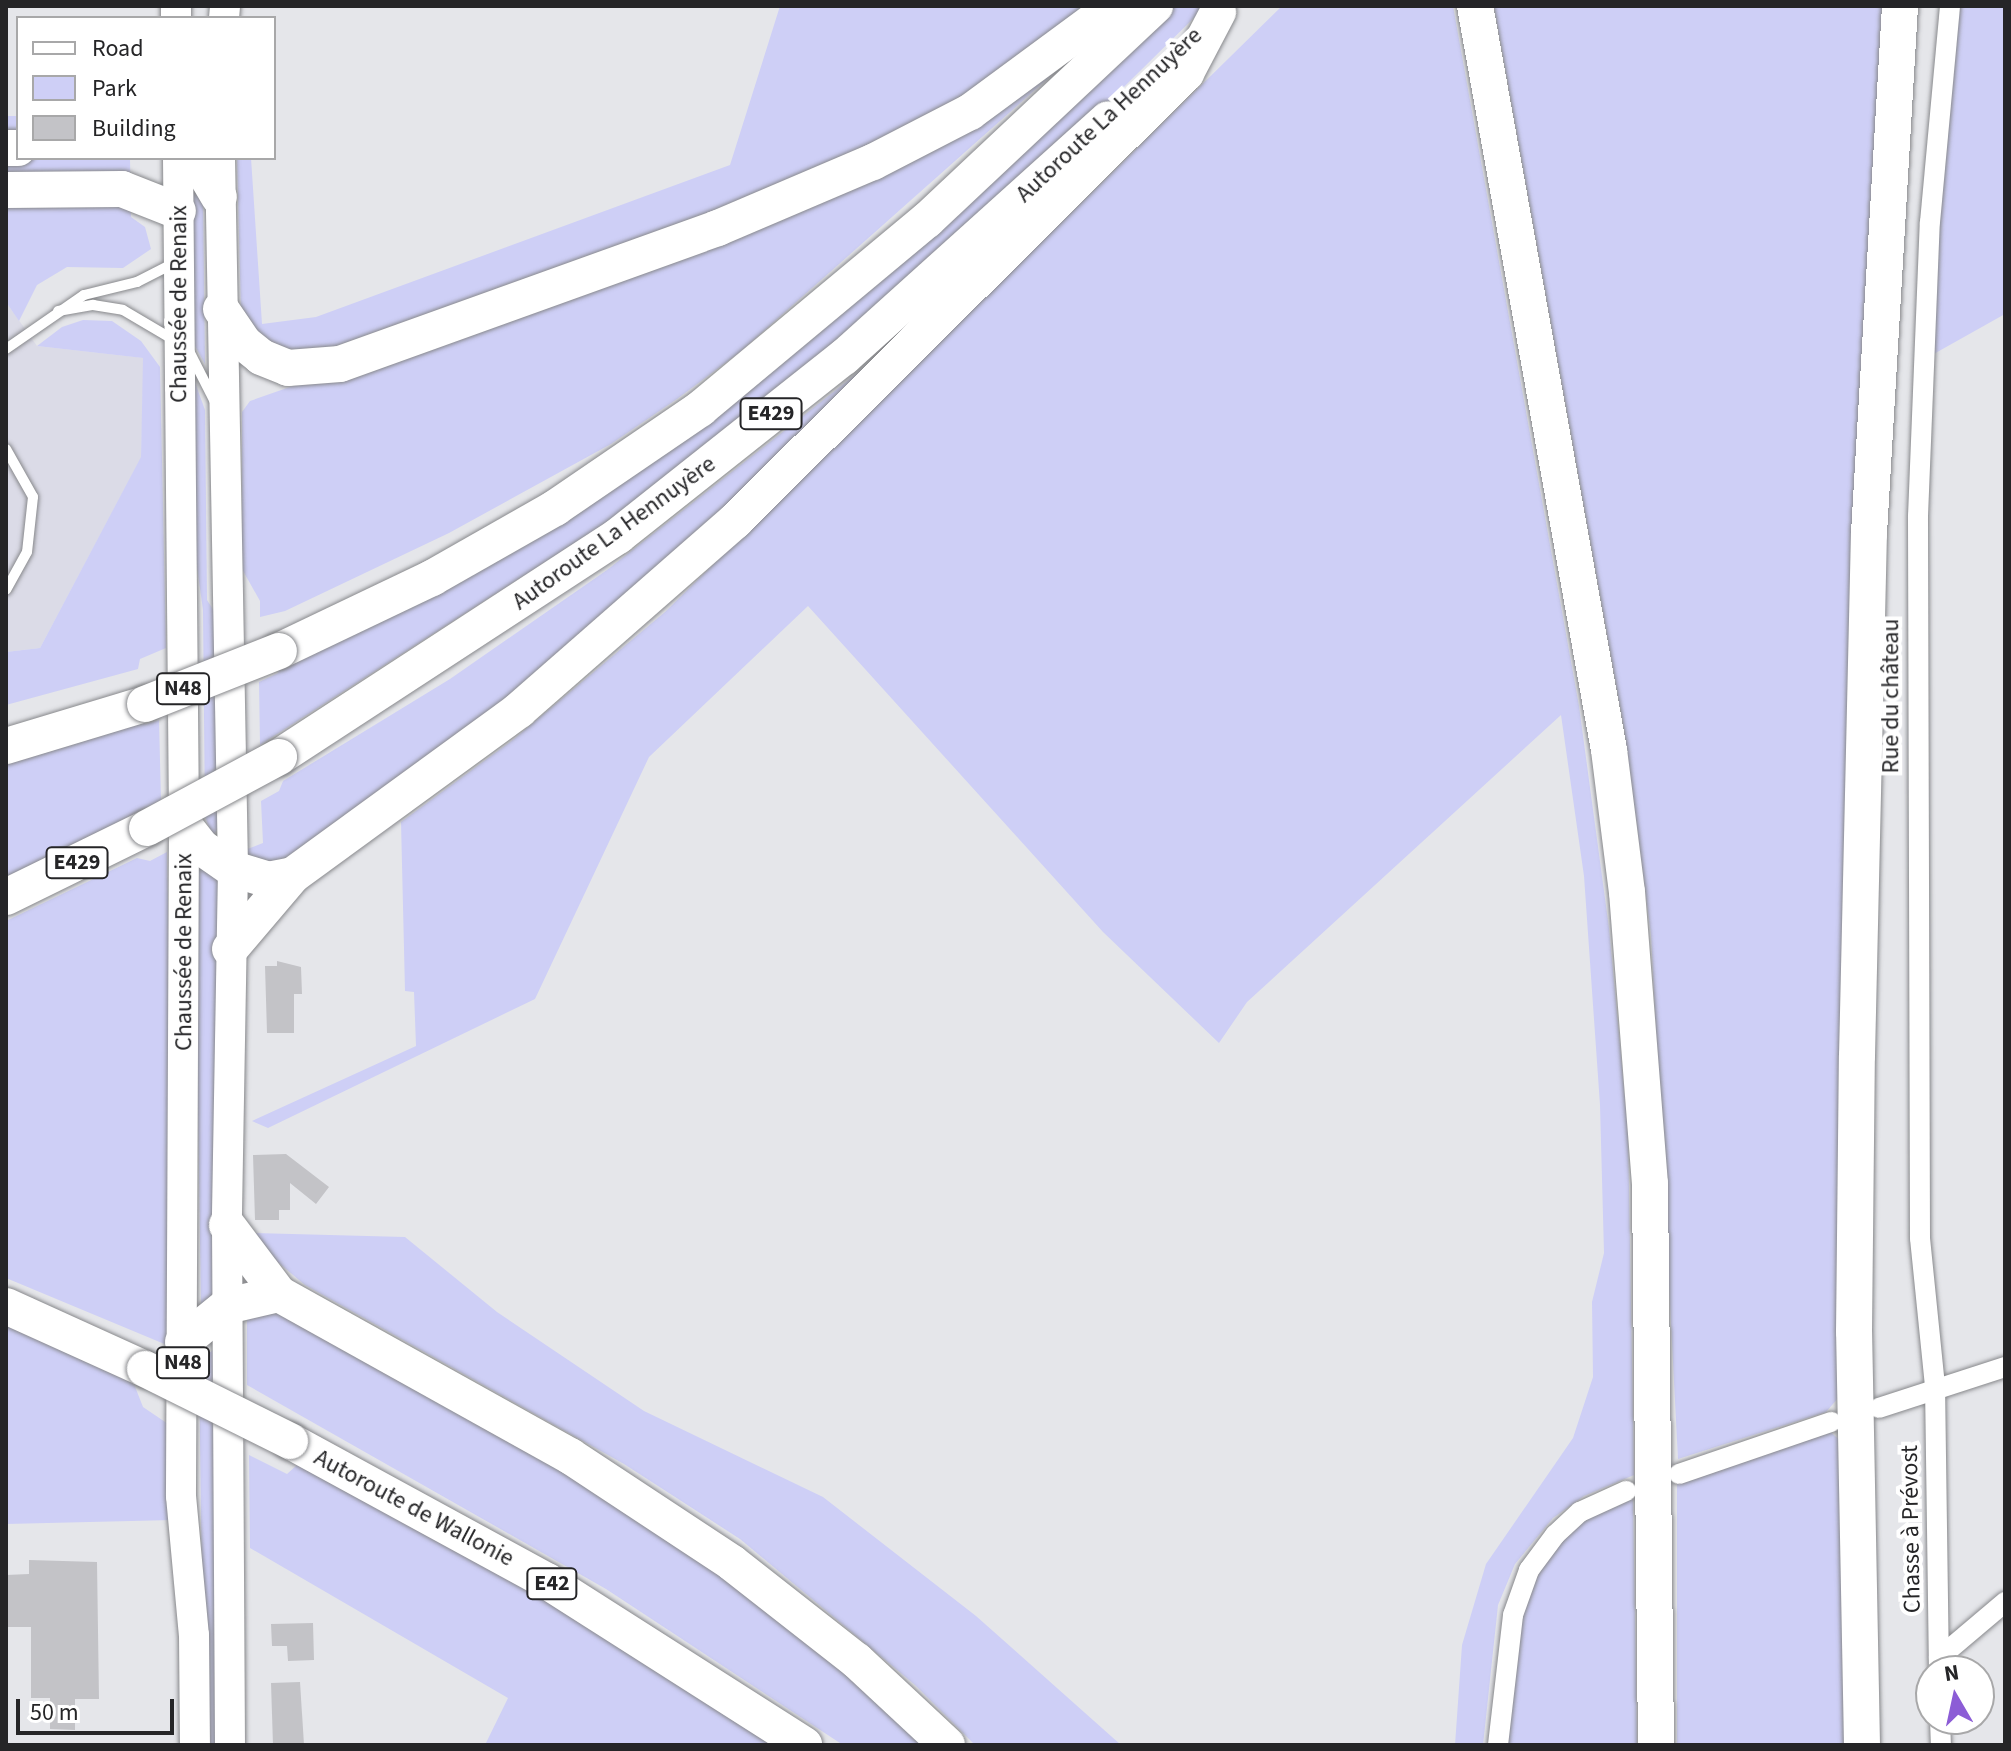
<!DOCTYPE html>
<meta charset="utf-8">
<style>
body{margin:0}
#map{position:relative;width:2011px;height:1751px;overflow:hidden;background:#e5e6ea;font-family:"Source Sans 3",sans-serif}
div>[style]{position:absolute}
.built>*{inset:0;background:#dbdbe7}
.green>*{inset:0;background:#cecff6}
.building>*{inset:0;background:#c3c3c7}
.roads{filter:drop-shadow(0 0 2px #87888b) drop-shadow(0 0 2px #87888b)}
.service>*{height:10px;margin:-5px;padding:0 5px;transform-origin:5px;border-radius:5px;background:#fff}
.minor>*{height:20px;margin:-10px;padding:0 10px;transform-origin:10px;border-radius:10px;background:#fff}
.primary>*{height:30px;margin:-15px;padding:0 15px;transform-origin:15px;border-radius:15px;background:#fff}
.motorway>*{height:36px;margin:-18px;padding:0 18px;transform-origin:18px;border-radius:18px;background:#fff}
.bridges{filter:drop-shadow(0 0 2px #87888b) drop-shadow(0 0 2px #87888b)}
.motorway-bridge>*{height:36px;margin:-18px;padding:0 18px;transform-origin:18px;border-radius:18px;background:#fff}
span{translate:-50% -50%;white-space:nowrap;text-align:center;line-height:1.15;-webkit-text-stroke:8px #fff;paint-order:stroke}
.shield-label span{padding:2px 6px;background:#fff;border:2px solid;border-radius:6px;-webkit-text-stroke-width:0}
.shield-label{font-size:22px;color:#252527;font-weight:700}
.street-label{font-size:24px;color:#252527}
.frame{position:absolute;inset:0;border:8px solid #252527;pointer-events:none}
.legend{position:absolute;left:16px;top:16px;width:260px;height:144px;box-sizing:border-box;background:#fff;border:2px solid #a8a8a9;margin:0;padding:10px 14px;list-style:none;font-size:24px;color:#252527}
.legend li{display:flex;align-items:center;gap:16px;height:40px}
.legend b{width:40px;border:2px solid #a8a8a9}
.north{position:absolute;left:1915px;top:1655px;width:80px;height:80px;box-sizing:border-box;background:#fff;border:2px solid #a8a8a9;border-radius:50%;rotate:351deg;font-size:22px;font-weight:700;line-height:32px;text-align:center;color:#252527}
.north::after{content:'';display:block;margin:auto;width:28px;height:36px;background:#8c5dd6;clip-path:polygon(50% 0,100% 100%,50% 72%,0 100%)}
.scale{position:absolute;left:16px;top:1699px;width:158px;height:36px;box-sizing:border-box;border:4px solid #252527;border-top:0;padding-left:10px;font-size:24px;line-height:28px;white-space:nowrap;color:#252527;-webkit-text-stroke:6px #fff;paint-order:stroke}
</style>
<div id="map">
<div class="built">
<i style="clip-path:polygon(6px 302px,37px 346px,144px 358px,141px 458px,40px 648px,6px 652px)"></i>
</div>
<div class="green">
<i style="clip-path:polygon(780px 6px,1084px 6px,987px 81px,902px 130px,770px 192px,300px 359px,272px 353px,241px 314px,237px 158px,251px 158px,262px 324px,316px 317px,730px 165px)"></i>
<i style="clip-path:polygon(1171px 6px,1206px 6px,1067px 143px,955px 244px,665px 485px,260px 745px,259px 682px,278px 673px,280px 665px,539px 532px)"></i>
<i style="clip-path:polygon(1282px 6px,1453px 6px,1579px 706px,1609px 928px,1628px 1131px,1634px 1475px,1584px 1496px,1553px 1518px,1515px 1564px,1498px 1605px,1483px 1745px,1455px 1745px,1462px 1645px,1486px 1564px,1573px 1438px,1593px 1377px,1592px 1302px,1604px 1253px,1600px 1105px,1584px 876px,1561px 715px,1247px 1002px,1219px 1043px,1103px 932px,808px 606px,649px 757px,535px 999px,268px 1128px,252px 1121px,416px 1046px,414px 992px,405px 991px,401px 822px,514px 739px,665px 612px)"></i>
<i style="clip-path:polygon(1494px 6px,1882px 6px,1852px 593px,1839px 1397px,1826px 1412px,1678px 1459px,1651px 935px,1624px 728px)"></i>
<i style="clip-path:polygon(1950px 6px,2005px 6px,2005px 314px,1923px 360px)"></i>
<i style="clip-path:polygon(1089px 42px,740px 352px,677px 399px,611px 444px,449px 533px,285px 611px,260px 617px,260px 601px,242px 569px,242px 412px,250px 401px,737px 231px)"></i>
<i style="clip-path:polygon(6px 116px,18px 116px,18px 158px,130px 158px,131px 217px,145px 227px,151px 249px,123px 268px,67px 267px,37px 285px,19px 321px,6px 302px)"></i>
<i style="clip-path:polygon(189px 180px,203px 196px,205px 364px,190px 337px)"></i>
<i style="clip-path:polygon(955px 288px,608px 626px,288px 867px,245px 863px,245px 850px,263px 843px,261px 801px,279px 791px,283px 781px,450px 679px,607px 570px,855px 375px)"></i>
<i style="clip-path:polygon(83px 320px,112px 321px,141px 341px,160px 367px,166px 648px,140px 659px,138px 669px,6px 705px,6px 652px,40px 648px,141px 457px,143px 358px,37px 346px,62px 327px)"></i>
<i style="clip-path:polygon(189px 366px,205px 410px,207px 600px,214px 611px,220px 824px,213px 837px,205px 817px,203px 610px,193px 539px)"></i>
<i style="clip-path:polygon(137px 718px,146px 724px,159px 720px,161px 800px,6px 882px,6px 756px)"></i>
<i style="clip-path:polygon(194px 849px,221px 872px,221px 1291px,201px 1304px)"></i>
<i style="clip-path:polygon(167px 852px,174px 1179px,174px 1348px,6px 1278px,6px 921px,137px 858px,150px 861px)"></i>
<i style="clip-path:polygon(254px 1233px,405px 1237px,497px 1312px,644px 1411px,823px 1497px,976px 1616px,1121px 1745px,975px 1745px,915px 1685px,740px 1539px,624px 1464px,305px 1285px,268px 1254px)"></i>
<i style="clip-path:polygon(290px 1311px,660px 1527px,760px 1594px,931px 1745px,843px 1745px,606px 1589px,247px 1385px,247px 1314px)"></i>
<i style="clip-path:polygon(6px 1325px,134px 1384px,143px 1407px,174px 1428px,173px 1520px,6px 1524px)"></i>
<i style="clip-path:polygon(221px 1342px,222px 1745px,204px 1745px,199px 1363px)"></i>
<i style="clip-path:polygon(1829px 1431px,1841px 1441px,1849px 1745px,1677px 1745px,1677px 1483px)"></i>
<i style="clip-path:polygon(249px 1455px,287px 1474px,297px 1465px,456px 1545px,675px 1677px,773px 1745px,485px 1745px,508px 1698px,250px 1548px)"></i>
<i style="clip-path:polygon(1633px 1499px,1637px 1745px,1504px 1745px,1512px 1633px,1547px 1555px,1585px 1520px)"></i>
</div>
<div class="building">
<i style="clip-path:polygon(277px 961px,301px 967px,302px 994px,294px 994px,294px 1033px,267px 1033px,265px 966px,277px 966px)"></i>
<i style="clip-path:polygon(286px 1154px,329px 1187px,316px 1204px,290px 1183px,290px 1210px,279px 1210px,279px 1220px,255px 1220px,253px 1155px)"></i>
<i style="clip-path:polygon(29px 1560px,97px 1562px,99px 1699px,75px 1699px,75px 1730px,50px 1729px,50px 1698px,31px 1698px,31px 1627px,6px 1627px,6px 1575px,29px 1574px)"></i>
<i style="clip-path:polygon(313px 1623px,314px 1660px,288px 1661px,287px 1646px,272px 1646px,271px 1624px)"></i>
<i style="clip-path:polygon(300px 1682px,304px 1745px,273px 1745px,271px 1683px)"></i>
</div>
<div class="roads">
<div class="service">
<i style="left:58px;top:311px;width:36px;rotate:-10deg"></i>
<i style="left:93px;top:305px;width:30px;rotate:9deg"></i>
<i style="left:123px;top:310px;width:59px;rotate:30.5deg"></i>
<i style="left:6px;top:349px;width:95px;rotate:-34.7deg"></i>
<i style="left:84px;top:295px;width:55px;rotate:-13.8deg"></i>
<i style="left:137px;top:282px;width:39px;rotate:-27deg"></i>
<i style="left:188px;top:349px;width:59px;rotate:63deg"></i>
<i style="left:6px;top:449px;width:55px;rotate:60.6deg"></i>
<i style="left:33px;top:497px;width:55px;rotate:96.2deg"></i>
<i style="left:27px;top:552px;width:43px;rotate:118.9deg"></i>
</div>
<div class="minor">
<i style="left:1879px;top:1408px;width:133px;rotate:-18deg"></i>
<i style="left:1679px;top:1474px;width:161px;rotate:-18.9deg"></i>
<i style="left:1939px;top:1658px;width:87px;rotate:-40.3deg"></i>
<i style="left:1939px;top:1671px;width:285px;rotate:-90.8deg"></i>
<i style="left:1935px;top:1386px;width:149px;rotate:-95.8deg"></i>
<i style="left:1920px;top:1238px;width:722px;rotate:-90.16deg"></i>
<i style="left:1918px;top:516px;width:294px;rotate:-87.7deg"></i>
<i style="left:1930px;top:222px;width:217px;rotate:-84.7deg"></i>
<i style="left:1940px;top:1719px;width:26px;rotate:88deg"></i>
<i style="left:1498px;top:1745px;width:131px;rotate:-83.4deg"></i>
<i style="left:1513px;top:1615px;width:48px;rotate:-70.4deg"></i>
<i style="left:1529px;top:1570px;width:44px;rotate:-53.4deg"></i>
<i style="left:1555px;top:1535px;width:34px;rotate:-43deg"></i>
<i style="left:1580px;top:1512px;width:51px;rotate:-24.5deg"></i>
</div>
<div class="primary">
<i style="left:176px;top:18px;width:12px;rotate:-90deg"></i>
<i style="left:224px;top:18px;width:12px;rotate:-85deg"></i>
<i style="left:178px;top:158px;width:667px;rotate:89.48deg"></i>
<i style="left:184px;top:825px;width:671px;rotate:90.26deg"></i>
<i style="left:181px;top:1496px;width:140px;rotate:84.7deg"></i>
<i style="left:194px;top:1635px;width:110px;rotate:89.5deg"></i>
<i style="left:220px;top:158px;width:711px;rotate:88.95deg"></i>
<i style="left:233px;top:869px;width:356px;rotate:91deg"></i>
<i style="left:227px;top:1225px;width:520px;rotate:89.67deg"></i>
</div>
<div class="motorway">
<i style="left:1475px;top:6px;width:756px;rotate:79.79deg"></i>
<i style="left:1609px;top:750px;width:143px;rotate:82.8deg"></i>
<i style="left:1627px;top:892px;width:293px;rotate:85.5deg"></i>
<i style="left:1650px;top:1184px;width:561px;rotate:89.39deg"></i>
<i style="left:6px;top:148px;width:12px"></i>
<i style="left:196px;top:158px;width:45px;rotate:59.5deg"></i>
<i style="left:6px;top:190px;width:116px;rotate:-0.5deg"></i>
<i style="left:122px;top:189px;width:60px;rotate:21.4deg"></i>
<i style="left:221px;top:309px;width:41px;rotate:55.9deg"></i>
<i style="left:244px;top:343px;width:22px;rotate:39deg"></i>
<i style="left:261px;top:357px;width:29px;rotate:22deg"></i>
<i style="left:288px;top:368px;width:52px;rotate:-4.4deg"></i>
<i style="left:340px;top:364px;width:402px;rotate:-19.8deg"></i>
<i style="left:718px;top:228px;width:168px;rotate:-23.1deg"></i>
<i style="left:873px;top:162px;width:109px;rotate:-27.3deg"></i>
<i style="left:970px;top:112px;width:179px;rotate:-36.4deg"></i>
<i style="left:279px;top:651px;width:170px;rotate:-25.5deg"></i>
<i style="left:432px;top:578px;width:142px;rotate:-29.6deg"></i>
<i style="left:555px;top:508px;width:176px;rotate:-34.3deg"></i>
<i style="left:700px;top:409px;width:295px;rotate:-39.8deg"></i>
<i style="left:927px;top:220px;width:313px;rotate:-43.2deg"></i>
<i style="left:6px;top:746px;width:145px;rotate:-16.8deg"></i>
<i style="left:279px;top:757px;width:405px;rotate:-33.1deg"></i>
<i style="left:618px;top:536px;width:288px;rotate:-38.4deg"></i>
<i style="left:844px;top:357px;width:355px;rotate:-42deg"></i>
<i style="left:184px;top:825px;width:28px;rotate:52deg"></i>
<i style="left:201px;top:847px;width:39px;rotate:35deg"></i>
<i style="left:233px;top:869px;width:37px;rotate:17deg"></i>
<i style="left:268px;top:880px;width:25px;rotate:-11deg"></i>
<i style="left:6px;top:897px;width:157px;rotate:-26.1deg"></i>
<i style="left:230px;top:949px;width:97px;rotate:-49.6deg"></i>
<i style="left:293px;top:875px;width:280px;rotate:-36.1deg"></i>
<i style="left:519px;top:710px;width:287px;rotate:-41.2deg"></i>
<i style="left:735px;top:521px;width:636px;rotate:-44.81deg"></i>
<i style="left:1186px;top:73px;width:69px;rotate:-62.3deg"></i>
<i style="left:227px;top:1225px;width:86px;rotate:53deg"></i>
<i style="left:279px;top:1294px;width:333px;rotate:29.1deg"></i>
<i style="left:570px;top:1456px;width:194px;rotate:33.4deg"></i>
<i style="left:732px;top:1563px;width:159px;rotate:38.1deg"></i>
<i style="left:857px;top:1661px;width:123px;rotate:43deg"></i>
<i style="left:6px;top:1306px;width:153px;rotate:24.4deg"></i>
<i style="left:183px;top:1342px;width:57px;rotate:-39.3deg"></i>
<i style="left:227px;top:1306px;width:53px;rotate:-13deg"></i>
<i style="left:290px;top:1441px;width:293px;rotate:28.6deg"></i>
<i style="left:547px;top:1581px;width:305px;rotate:32.5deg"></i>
<i style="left:1862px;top:1745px;width:413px;rotate:-91.1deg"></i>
<i style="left:1854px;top:1332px;width:276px;rotate:-89.4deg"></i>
<i style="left:1857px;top:1056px;width:523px;rotate:-88.69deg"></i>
<i style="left:1869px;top:533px;width:528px;rotate:-86.63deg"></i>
</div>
</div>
<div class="bridges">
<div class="motorway-bridge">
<i style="left:145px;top:704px;width:144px;rotate:-21.6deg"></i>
<i style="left:147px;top:828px;width:150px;rotate:-28.3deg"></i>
<i style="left:145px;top:1369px;width:162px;rotate:26.4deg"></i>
</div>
</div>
<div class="shield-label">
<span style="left:771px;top:414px">E429</span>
<span style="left:183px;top:689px">N48</span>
<span style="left:77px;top:863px">E429</span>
<span style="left:183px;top:1363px">N48</span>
<span style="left:552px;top:1584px">E42</span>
</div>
<div class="street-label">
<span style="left:1109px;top:115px;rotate:-43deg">Autoroute La Hennuyère</span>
<span style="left:179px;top:304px;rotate:-90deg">Chaussée de Renaix</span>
<span style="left:614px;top:533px;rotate:-36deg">Autoroute La Hennuyère</span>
<span style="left:1891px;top:696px;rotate:-90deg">Rue du château</span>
<span style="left:184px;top:952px;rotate:-90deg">Chaussée de Renaix</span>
<span style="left:414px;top:1508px;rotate:28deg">Autoroute de Wallonie</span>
<span style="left:1911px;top:1529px;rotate:-91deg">Chasse à Prévost</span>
</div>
<div class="frame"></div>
<ul class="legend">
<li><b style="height:10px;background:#fff"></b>Road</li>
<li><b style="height:22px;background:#cecff6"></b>Park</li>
<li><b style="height:22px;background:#c3c3c7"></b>Building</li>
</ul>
<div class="north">N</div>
<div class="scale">50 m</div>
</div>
